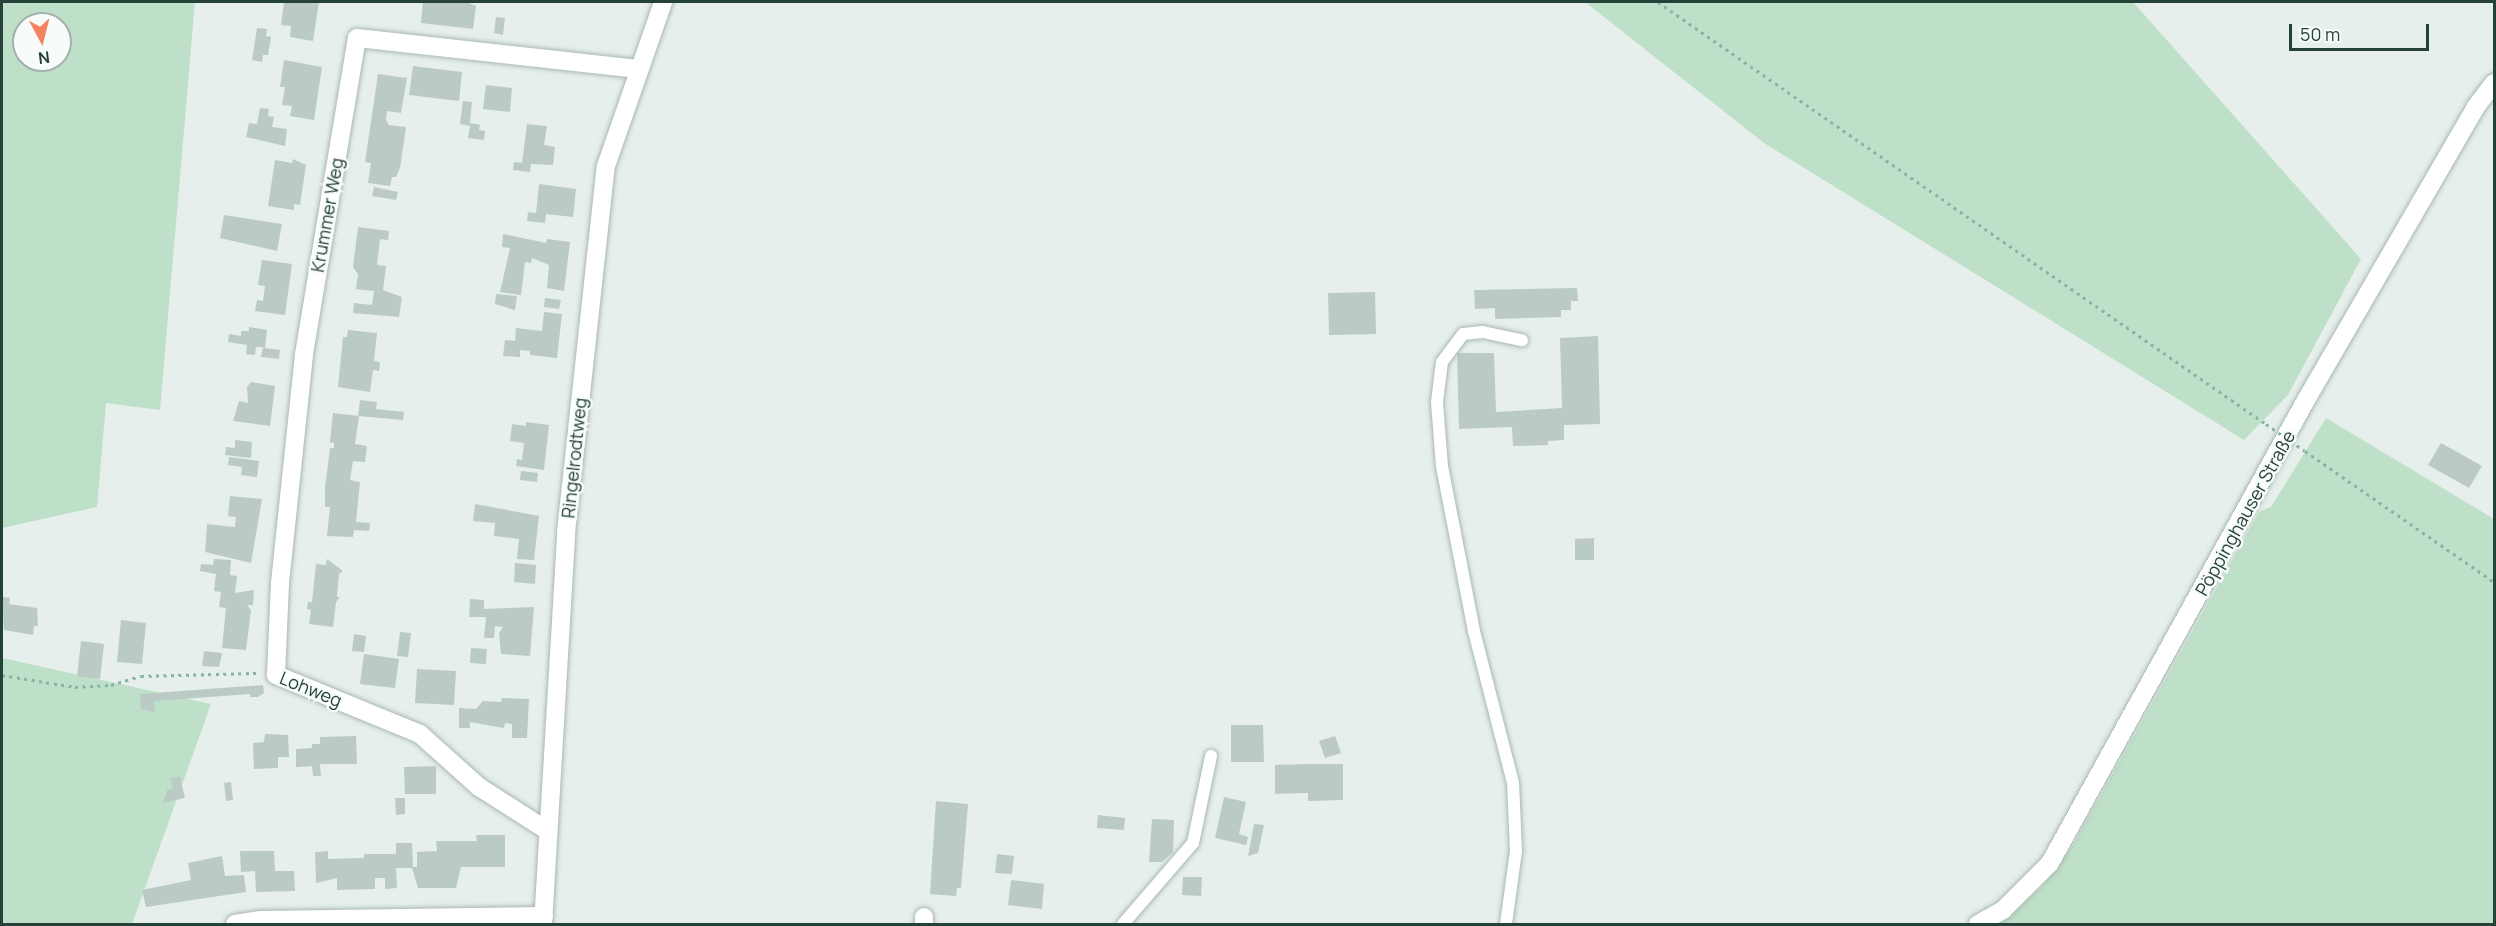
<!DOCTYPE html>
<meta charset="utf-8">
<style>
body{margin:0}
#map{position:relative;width:2496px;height:926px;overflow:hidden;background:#e6efeb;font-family:Manrope,sans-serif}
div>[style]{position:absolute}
.green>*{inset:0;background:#bfe0c8}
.building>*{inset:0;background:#bbcac4}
.path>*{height:3px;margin-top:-1.5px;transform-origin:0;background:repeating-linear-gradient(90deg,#86b3a5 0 3px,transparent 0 7.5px)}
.roads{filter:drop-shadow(0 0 2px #a8b8b2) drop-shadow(0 0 2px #a8b8b2)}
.service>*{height:12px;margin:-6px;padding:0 6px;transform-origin:6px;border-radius:6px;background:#fff}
.minor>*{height:18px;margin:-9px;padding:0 9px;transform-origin:9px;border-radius:9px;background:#fff}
.secondary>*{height:18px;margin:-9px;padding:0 9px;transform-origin:9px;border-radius:9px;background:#fff}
.path-bridge>*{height:3px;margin-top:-1.5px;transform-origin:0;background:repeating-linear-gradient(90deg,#86b3a5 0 3px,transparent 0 7.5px)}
span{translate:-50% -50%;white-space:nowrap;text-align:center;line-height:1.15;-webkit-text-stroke:5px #f7fbf9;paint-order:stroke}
.street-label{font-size:18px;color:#24423a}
.frame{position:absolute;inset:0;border:3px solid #24423a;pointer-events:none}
.north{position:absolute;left:12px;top:12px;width:60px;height:60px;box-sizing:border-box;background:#f7fbf9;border:2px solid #a3b1ad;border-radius:50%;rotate:173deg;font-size:16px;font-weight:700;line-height:24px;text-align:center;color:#24423a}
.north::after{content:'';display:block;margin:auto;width:21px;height:27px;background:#f4845f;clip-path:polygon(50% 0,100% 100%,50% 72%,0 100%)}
.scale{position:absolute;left:2289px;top:24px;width:140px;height:27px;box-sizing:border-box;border:3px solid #24423a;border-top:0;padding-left:8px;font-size:18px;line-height:21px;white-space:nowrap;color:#24423a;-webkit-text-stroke:4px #f7fbf9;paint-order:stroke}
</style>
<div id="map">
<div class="green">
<i style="clip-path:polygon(evenodd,2px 2px,195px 2px,160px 410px,106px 403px,97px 507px,2px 528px,2px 2px,24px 24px,60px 24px,60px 60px,24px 60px,24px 24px)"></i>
<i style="clip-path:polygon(1585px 2px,2133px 2px,2361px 259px,2288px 395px,2244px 440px,1764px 143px)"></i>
<i style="clip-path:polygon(2326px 418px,2494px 519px,2494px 924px,1998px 924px,2042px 887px,2073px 845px,2259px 512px,2271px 507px)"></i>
<i style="clip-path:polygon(2px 658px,211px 704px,132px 924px,2px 924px)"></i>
</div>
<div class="building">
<i style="clip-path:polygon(284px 2px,319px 2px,313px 41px,290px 37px,291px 26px,281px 25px)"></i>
<i style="clip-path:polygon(423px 2px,466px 2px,476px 6px,473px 29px,421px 23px)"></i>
<i style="clip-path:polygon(496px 17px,505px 18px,503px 35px,494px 33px)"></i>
<i style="clip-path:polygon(257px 28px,267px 29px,266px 36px,271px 37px,268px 55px,263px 55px,262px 62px,252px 60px)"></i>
<i style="clip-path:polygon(284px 60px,322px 67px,314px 120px,290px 116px,292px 106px,282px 105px,285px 87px,280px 87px)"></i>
<i style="clip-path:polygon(413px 66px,462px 72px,459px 101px,409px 95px)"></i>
<i style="clip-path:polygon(378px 74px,407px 78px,401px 113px,387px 111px,386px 120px,389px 125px,406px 127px,400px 168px,396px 177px,392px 177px,390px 186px,368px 183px,371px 163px,365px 162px)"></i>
<i style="clip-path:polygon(486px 85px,512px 88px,510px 112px,483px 109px)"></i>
<i style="clip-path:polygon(463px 101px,472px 102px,470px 123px,480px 125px,479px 130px,485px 131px,484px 140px,468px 138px,470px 126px,460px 124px)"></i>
<i style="clip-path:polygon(260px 108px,269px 109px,268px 116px,274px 117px,272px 127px,287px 129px,285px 146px,246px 137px,249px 123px,257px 124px)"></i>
<i style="clip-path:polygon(527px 124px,547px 126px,544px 145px,555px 147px,553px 165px,531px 164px,530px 172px,513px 170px,514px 162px,522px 163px)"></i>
<i style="clip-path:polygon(293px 159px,306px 165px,300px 205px,294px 204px,294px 210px,268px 206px,275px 160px,292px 163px)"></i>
<i style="clip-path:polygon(539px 184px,576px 189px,573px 217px,546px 214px,545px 223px,527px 221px,528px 212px,536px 213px)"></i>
<i style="clip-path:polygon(374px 187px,398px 192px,396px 200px,372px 196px)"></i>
<i style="clip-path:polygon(224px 215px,282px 224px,277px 251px,220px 238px)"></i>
<i style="clip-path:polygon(358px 227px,389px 231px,388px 240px,380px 239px,377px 265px,386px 266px,383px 290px,402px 297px,399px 317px,353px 313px,354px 303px,372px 305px,374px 291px,356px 289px,358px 274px,353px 267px)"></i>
<i style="clip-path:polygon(503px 234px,546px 243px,547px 239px,570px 242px,564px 291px,547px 288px,549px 265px,532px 258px,531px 263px,525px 262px,521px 295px,500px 292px,510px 248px,502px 247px)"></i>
<i style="clip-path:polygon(262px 260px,292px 264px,285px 315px,255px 311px,257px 300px,263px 301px,265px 286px,258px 285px)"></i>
<i style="clip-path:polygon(1577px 288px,1578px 301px,1571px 301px,1571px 310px,1561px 310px,1561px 317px,1495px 319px,1495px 308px,1475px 309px,1474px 290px)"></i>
<i style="clip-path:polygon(1375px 292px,1376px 334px,1329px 335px,1328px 293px)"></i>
<i style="clip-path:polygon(496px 294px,517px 296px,515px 310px,495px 304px)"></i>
<i style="clip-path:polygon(545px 298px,561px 300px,559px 309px,544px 307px)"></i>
<i style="clip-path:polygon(544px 312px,562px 314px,557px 358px,530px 355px,530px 351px,520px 350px,520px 357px,503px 356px,505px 340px,515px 341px,516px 328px,542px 331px)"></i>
<i style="clip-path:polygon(249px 327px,267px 330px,265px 348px,280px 350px,279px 359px,261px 357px,263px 347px,256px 347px,255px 355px,246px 354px,247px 345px,228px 342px,229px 334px,241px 336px,241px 331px,249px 331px)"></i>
<i style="clip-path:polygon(348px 330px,377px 333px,374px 361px,380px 362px,379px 371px,373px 370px,370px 392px,338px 387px,343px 337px,347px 337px)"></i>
<i style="clip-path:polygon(1598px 336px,1600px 424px,1564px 425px,1564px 440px,1548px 441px,1548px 445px,1513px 446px,1512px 427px,1459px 429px,1457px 353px,1494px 353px,1496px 412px,1562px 408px,1560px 338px)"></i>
<i style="clip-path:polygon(251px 382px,275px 386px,270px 426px,233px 421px,239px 401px,248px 403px,247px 387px)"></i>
<i style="clip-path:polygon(360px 400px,377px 402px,376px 409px,404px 412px,403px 420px,358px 416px)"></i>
<i style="clip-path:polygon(333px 413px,359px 416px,355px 444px,367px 446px,365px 462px,353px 461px,350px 480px,360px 482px,356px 522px,370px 523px,369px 531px,354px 530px,353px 537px,327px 536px,330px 507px,325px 507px,325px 488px,330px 448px,334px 448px,334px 443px,330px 442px)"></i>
<i style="clip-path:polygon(526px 422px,549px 425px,544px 470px,516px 466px,517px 459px,522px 460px,524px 443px,510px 441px,512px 424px,526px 426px)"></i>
<i style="clip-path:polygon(235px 440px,252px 442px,251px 458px,225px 455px,226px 447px,235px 448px)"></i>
<i style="clip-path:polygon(2441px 443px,2482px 466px,2469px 488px,2428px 465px)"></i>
<i style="clip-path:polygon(229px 457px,259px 461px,257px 477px,241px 475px,242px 467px,228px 465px)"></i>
<i style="clip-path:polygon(521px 471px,538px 473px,537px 482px,520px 480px)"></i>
<i style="clip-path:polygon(230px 496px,262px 499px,251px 563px,205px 552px,207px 524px,235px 527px,236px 517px,228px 516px)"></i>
<i style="clip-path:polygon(475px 504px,539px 516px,534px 560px,517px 559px,519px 539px,494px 536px,495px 523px,473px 521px)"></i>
<i style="clip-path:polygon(1594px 538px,1594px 560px,1575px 560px,1575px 539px)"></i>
<i style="clip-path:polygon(214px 559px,231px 560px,230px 575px,237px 576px,235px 593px,254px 590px,253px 605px,247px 605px,251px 610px,246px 650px,222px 648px,226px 608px,219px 607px,221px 592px,214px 591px,216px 574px,200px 571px,201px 564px,213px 565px)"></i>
<i style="clip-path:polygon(327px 559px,343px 571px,339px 574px,337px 597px,340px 597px,336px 602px,333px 627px,309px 624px,311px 610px,307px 609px,308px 602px,312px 602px,316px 564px,326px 565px)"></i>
<i style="clip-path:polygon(515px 563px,536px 565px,535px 584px,514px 582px)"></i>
<i style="clip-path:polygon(2px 597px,10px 598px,9px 604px,37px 608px,38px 626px,34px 626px,33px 635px,4px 630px)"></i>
<i style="clip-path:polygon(470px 599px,484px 600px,484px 609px,534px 607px,530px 656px,501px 654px,499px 633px,503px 627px,495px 626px,494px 638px,484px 638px,486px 617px,469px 617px)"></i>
<i style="clip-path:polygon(121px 620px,146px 623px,142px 664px,117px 662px)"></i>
<i style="clip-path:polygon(400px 632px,411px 633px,408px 657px,397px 656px)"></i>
<i style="clip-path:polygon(354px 634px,366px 636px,364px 652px,352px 651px)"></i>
<i style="clip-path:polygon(81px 641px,104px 644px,100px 679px,77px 676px)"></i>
<i style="clip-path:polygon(471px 648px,487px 649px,486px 664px,470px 663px)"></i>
<i style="clip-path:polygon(204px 651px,222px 653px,219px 667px,202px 666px)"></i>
<i style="clip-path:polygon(364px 654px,399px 659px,395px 688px,360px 684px)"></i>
<i style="clip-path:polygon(417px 669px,456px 671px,454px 705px,415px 703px)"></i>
<i style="clip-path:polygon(263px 685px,264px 693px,258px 697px,250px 697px,250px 694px,154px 701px,155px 712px,141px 709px,140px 694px)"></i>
<i style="clip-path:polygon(502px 698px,529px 699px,527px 738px,512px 738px,512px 724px,505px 723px,504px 728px,470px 722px,470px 728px,459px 728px,459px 708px,476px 709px,483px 701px,501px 702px)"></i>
<i style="clip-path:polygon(1231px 725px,1263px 725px,1264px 762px,1231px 762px)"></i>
<i style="clip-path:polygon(265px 734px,288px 735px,289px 757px,278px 757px,278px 768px,254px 769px,253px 743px,264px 742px)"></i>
<i style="clip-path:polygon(356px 736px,357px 764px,320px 764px,321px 776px,313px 776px,312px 766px,296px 767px,296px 749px,312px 748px,312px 744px,320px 744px,320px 737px)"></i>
<i style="clip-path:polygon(1335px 736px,1341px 753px,1325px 758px,1319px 741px)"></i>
<i style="clip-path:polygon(1308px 764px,1343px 764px,1343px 800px,1308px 801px,1308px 793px,1275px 794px,1275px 765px)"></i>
<i style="clip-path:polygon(436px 766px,436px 794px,405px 794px,404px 767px)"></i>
<i style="clip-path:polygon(180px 777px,185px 798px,163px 803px,167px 790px,173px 789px,170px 778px)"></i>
<i style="clip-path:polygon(231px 782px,233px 800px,226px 801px,224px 783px)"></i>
<i style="clip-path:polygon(1224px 797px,1246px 802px,1239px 834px,1248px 837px,1246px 845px,1215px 838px)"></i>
<i style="clip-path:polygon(395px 798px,405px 798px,405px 814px,396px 815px)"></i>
<i style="clip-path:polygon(936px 801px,968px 804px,961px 888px,957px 888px,956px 896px,930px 894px)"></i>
<i style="clip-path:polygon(1098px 815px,1125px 818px,1124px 830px,1097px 828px)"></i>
<i style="clip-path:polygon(1152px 819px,1174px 820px,1173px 852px,1162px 862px,1149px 862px)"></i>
<i style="clip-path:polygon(1254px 824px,1264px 825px,1258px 853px,1248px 856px)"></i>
<i style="clip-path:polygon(476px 835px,505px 835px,505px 867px,461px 867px,456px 888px,418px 888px,412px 868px,396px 868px,397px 888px,385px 889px,385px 878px,375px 878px,375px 889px,337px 890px,337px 878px,316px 883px,315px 852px,328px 851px,328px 859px,364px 858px,364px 854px,396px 854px,396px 843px,412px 843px,413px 867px,417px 867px,417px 852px,437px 851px,436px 841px,477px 841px)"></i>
<i style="clip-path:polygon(240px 851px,274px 851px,275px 871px,294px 871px,295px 891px,256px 892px,255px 871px,241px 872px)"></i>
<i style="clip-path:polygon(997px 854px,1014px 856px,1012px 874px,995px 873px)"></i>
<i style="clip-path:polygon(222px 856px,225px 876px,244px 875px,246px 892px,146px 907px,142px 890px,191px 880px,188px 863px)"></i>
<i style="clip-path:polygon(1183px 877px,1202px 877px,1201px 896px,1182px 895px)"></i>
<i style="clip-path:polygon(1011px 880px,1044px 884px,1042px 909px,1008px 905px)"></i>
</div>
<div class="path">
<i style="left:1658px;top:2px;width:740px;rotate:34.76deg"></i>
<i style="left:2305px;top:451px;width:230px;rotate:34.7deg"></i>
<i style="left:2px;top:675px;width:74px;rotate:9.3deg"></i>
<i style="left:75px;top:687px;width:36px;rotate:-3deg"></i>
<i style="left:111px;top:685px;width:31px;rotate:-17deg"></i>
<i style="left:141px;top:676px;width:118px;rotate:-1.5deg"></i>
</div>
<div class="roads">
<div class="service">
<i style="left:1123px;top:924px;width:107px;rotate:-49.2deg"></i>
<i style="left:1193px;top:843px;width:89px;rotate:-78.3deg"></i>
<i style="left:1506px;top:924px;width:74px;rotate:-82.2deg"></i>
<i style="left:1516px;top:851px;width:68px;rotate:-92.5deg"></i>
<i style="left:1513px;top:783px;width:157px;rotate:-104.4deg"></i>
<i style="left:1474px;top:631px;width:168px;rotate:-101deg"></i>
<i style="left:1442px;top:466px;width:64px;rotate:-94.5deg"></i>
<i style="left:1437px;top:402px;width:40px;rotate:-82.9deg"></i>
<i style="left:1442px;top:362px;width:35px;rotate:-53deg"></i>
<i style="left:1463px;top:334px;width:20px;rotate:-6deg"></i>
<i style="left:1483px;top:332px;width:40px;rotate:12deg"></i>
</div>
<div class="minor">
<i style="left:548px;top:831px;width:82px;rotate:-147.5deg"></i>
<i style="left:479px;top:787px;width:79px;rotate:-138.1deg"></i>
<i style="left:420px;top:734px;width:156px;rotate:-157.7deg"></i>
<i style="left:276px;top:675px;width:92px;rotate:-87.5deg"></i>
<i style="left:280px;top:583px;width:230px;rotate:-84deg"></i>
<i style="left:304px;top:354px;width:320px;rotate:-80.5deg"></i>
<i style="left:357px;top:38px;width:283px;rotate:6.3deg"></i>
<i style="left:235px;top:924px;width:26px;rotate:-9deg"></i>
<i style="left:261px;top:920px;width:283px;rotate:-0.8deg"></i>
<i style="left:543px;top:924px;width:393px;rotate:-86.6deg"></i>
<i style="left:566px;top:532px;width:368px;rotate:-83.8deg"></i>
<i style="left:606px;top:166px;width:174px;rotate:-70.8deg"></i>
<i style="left:924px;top:924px;width:7px;rotate:-90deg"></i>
</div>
<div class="secondary">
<i style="left:1978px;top:924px;width:29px;rotate:-29deg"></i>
<i style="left:2003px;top:910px;width:66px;rotate:-45deg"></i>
<i style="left:2050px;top:863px;width:529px;rotate:-61.06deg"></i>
<i style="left:2306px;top:400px;width:337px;rotate:-59.9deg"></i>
<i style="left:2475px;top:108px;width:31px;rotate:-53deg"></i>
</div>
</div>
<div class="path-bridge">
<i style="left:2266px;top:424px;width:47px;rotate:34.7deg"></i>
</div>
<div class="street-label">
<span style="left:327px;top:215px;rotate:-80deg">Krummer Weg</span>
<span style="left:574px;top:458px;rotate:-84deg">Ringelrodtweg</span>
<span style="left:2245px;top:513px;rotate:-61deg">Pöppinghauser Straße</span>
<span style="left:311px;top:689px;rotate:22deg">Lohweg</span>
</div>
<div class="frame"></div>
<div class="north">N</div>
<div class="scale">50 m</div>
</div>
